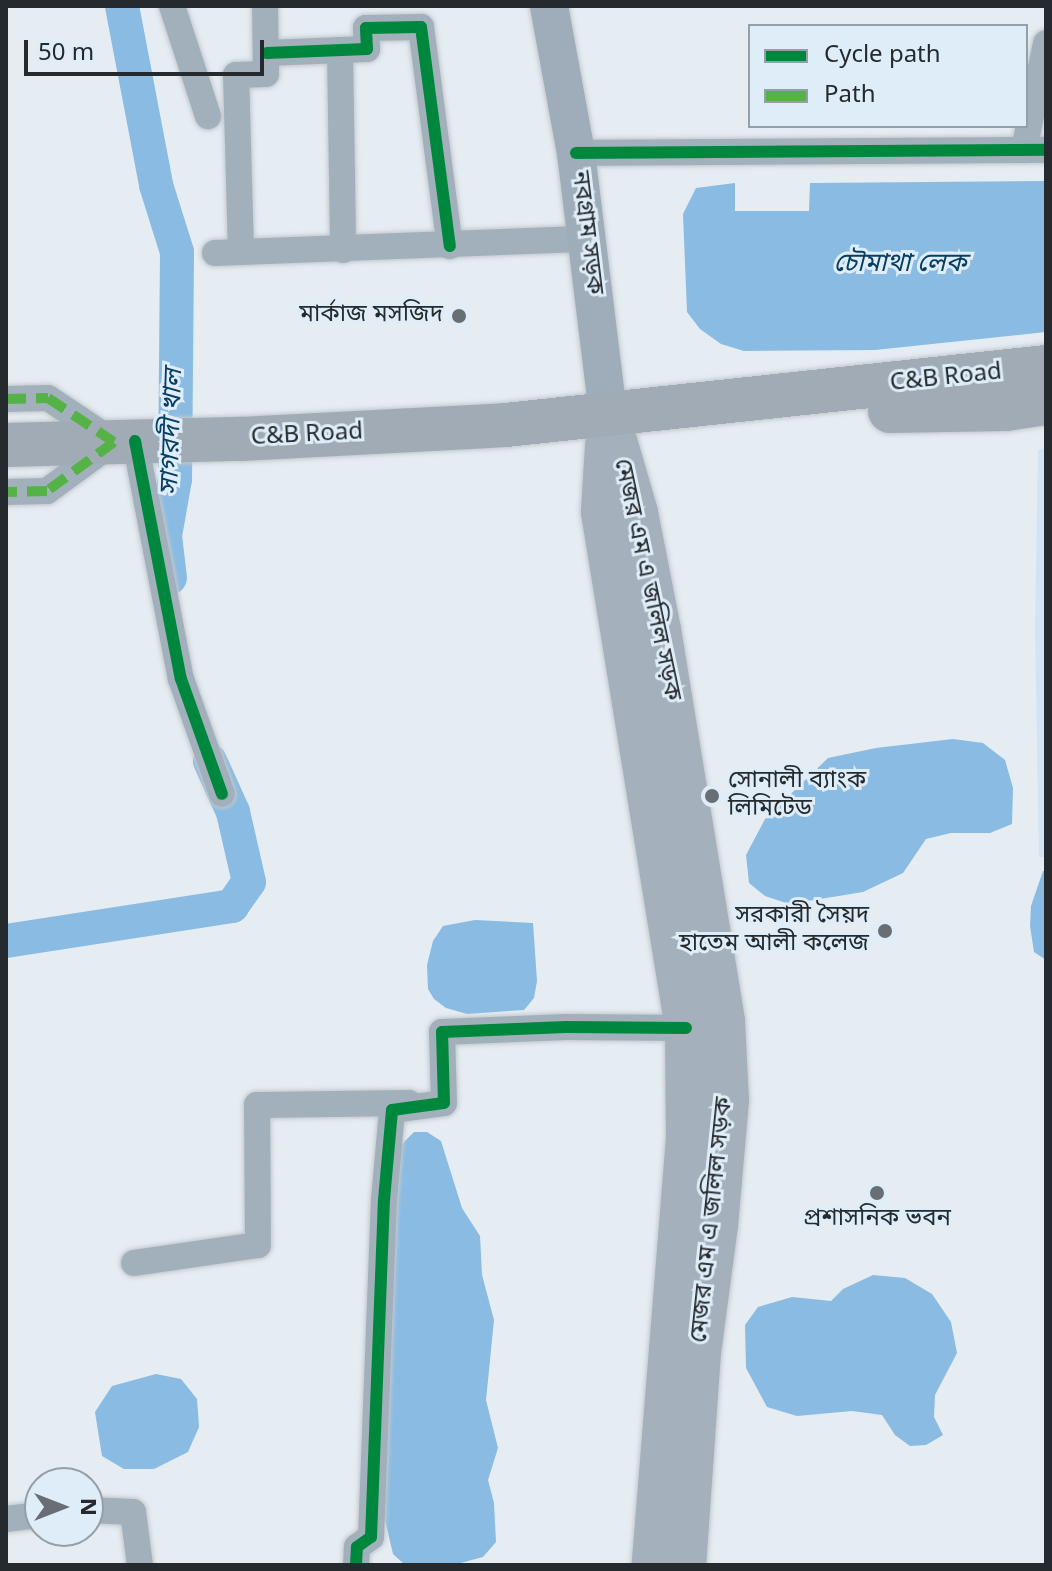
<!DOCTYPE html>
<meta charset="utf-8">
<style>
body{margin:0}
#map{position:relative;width:1052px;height:1571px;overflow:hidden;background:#e5ecf2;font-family:Georgia,"Noto Sans Bengali",serif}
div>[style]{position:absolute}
.green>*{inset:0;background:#d0e4f6}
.water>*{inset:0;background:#89bbe3}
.canal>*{height:34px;margin:-17px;padding:0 17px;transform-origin:17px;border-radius:17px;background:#89bbe3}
.roads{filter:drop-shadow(0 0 2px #c3c9ce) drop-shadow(0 0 2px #c3c9ce)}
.street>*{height:26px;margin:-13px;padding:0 13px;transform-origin:13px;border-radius:13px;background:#a2b0bb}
.secondary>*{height:38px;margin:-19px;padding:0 19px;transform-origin:19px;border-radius:19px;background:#9eadb9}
.primary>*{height:42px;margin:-21px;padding:0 21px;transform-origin:21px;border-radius:21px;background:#a4b0bb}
.highway>*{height:44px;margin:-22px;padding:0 22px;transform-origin:22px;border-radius:22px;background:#a1abb6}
.quiet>*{height:10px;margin-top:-5px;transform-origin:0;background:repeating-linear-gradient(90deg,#55b246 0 20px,transparent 0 30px)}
.cycleway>*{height:12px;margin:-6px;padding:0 6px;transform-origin:6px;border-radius:6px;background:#00873e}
.dots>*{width:22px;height:22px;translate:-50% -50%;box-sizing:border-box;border:4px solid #dfedf8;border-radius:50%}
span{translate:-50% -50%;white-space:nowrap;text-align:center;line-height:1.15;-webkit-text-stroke:6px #dfedf8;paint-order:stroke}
.street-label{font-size:24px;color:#252a2e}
.poi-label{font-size:24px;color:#252a2e}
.right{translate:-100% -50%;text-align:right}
.left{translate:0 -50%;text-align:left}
.water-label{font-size:26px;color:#073f63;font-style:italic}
.frame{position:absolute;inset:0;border:8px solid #252a2e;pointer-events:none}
.legend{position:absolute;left:748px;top:24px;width:280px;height:104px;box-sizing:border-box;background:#dfedf8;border:2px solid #959fa7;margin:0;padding:10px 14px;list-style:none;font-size:24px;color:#252a2e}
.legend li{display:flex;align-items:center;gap:16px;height:40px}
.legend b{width:40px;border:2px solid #959fa7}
.north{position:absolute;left:24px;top:1467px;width:80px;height:80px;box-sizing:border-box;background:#dfedf8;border:2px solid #959fa7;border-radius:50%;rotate:90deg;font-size:22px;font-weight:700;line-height:32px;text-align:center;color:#252a2e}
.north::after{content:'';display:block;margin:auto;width:28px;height:36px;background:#686e73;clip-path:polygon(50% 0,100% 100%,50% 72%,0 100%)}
.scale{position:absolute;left:24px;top:40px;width:240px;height:36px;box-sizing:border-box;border:4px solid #252a2e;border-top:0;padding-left:10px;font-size:24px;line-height:28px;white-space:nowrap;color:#252a2e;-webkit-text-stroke:6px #dfedf8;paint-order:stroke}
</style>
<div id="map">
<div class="green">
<i style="clip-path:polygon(1046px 448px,1046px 857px,1039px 857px,1035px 629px,1038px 450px)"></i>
</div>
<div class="water">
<i style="clip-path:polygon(1046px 181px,1046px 332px,875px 350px,744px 351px,721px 344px,700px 329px,687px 312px,683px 214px,696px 188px,735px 183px,735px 211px,809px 211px,810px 183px)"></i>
<i style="clip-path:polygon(953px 739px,983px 743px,1005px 760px,1013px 788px,1012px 824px,990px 833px,951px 833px,926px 839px,903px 873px,863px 892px,789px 904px,765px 896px,749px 883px,746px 855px,765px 819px,828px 758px,876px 748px)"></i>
<i style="clip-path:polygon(1043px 871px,1046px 871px,1046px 960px,1034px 952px,1030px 926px,1031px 906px)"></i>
<i style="clip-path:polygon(475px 920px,533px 923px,537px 981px,534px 998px,524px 1010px,467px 1014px,446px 1008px,434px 999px,428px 989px,427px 965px,433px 941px,443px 926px)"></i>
<i style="clip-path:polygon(414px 1132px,427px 1132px,441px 1141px,462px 1208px,480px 1236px,482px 1275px,494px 1320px,486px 1400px,498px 1448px,488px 1480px,494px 1503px,496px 1542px,483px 1557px,453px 1565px,405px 1565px,393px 1554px,384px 1516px,397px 1149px)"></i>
<i style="clip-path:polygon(873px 1275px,905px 1278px,932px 1294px,951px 1322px,957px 1353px,935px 1395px,934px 1417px,943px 1435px,926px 1445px,910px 1446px,895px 1435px,882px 1415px,852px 1411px,797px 1416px,767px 1407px,746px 1368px,745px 1325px,758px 1307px,792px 1297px,831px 1301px,843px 1289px)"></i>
<i style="clip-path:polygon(156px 1374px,181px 1379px,197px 1399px,199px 1427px,188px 1452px,154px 1469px,124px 1469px,102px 1456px,95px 1412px,112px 1386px)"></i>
</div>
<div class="canal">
<i style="left:122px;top:6px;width:182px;rotate:79.2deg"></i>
<i style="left:156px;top:185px;width:70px;rotate:72.6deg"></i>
<i style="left:177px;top:252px;width:227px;rotate:90.5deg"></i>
<i style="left:175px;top:479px;width:58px;rotate:100deg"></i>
<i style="left:165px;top:536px;width:42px;rotate:83.2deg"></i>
<i style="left:6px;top:941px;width:229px;rotate:-8.8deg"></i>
<i style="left:232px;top:906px;width:29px;rotate:-55deg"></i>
<i style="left:249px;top:882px;width:72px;rotate:-102.9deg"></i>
<i style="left:233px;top:812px;width:56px;rotate:-114.3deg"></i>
</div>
<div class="roads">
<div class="street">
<i style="left:172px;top:6px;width:116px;rotate:71.9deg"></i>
<i style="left:340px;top:50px;width:200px;rotate:89.1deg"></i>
<i style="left:267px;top:53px;width:100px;rotate:-2.3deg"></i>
<i style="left:367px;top:49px;width:21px;rotate:-93deg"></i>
<i style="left:366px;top:28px;width:55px;rotate:-1deg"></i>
<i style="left:421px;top:27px;width:221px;rotate:82.5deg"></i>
<i style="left:1024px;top:150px;width:109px;rotate:-78.4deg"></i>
<i style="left:576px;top:153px;width:470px;rotate:-0.4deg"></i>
<i style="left:241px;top:252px;width:177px;rotate:-91.6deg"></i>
<i style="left:236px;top:75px;width:30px;rotate:-2deg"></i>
<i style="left:266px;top:74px;width:68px;rotate:-90.8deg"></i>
<i style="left:215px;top:253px;width:372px;rotate:-2.2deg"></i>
<i style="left:6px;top:399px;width:42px;rotate:-1.4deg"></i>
<i style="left:48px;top:398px;width:79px;rotate:33.7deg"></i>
<i style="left:114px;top:442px;width:83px;rotate:143.8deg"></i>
<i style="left:47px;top:491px;width:41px;rotate:178.6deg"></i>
<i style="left:135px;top:441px;width:242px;rotate:79.1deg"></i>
<i style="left:181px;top:679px;width:122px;rotate:70.4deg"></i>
<i style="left:134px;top:1263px;width:125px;rotate:-8.3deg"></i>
<i style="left:258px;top:1245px;width:140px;rotate:-90.4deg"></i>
<i style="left:257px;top:1105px;width:152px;rotate:-0.8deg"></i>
<i style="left:88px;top:1510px;width:45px;rotate:2.5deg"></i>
<i style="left:133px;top:1512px;width:53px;rotate:82.5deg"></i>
<i style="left:6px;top:1519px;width:34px;rotate:-7deg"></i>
<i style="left:356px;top:1565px;width:18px;rotate:-87deg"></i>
<i style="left:357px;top:1547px;width:17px;rotate:-36deg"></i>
<i style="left:371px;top:1537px;width:337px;rotate:-87.8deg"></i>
<i style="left:384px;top:1200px;width:90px;rotate:-84.9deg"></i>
<i style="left:392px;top:1110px;width:52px;rotate:-7.7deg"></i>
<i style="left:444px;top:1103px;width:71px;rotate:-91.6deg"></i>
<i style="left:442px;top:1032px;width:124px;rotate:-2.3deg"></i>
<i style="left:566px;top:1027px;width:120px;rotate:0.5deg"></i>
</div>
<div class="secondary">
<i style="left:549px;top:6px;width:149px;rotate:79.6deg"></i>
<i style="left:576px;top:153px;width:262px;rotate:83deg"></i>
</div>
<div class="primary">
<i style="left:608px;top:413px;width:104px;rotate:73.8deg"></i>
<i style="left:637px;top:513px;width:119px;rotate:78.9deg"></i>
<i style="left:660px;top:630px;width:397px;rotate:80.7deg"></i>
<i style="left:724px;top:1022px;width:78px;rotate:87.1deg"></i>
<i style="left:728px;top:1100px;width:125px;rotate:95deg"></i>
<i style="left:717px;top:1225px;width:128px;rotate:97.6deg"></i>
<i style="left:700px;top:1352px;width:214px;rotate:94deg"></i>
<i style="left:606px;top:446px;width:66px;rotate:93.5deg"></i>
<i style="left:602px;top:512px;width:523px;rotate:80.75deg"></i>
<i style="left:686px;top:1028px;width:110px;rotate:89.5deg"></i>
<i style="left:687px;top:1138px;width:428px;rotate:94.6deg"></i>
</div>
<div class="highway">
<i style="left:890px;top:411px;width:116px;rotate:-1deg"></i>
<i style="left:1006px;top:409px;width:40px;rotate:-8.5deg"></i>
<i style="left:6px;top:445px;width:235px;rotate:-1.5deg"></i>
<i style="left:241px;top:439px;width:265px;rotate:-3deg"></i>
<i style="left:506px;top:425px;width:543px;rotate:-6.13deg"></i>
</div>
</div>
<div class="quiet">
<i style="left:6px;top:399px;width:42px;rotate:-1.4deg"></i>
<i style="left:48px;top:398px;width:79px;rotate:33.7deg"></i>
<i style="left:114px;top:442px;width:83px;rotate:143.8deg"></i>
<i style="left:47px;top:491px;width:41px;rotate:178.6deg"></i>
</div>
<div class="cycleway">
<i style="left:267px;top:53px;width:100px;rotate:-2.3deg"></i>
<i style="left:367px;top:49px;width:21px;rotate:-93deg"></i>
<i style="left:366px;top:28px;width:55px;rotate:-1deg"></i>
<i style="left:421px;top:27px;width:221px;rotate:82.5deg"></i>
<i style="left:576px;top:153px;width:470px;rotate:-0.4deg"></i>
<i style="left:135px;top:441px;width:242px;rotate:79.1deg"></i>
<i style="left:181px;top:679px;width:122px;rotate:70.4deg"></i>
<i style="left:356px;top:1565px;width:18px;rotate:-87deg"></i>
<i style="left:357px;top:1547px;width:17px;rotate:-36deg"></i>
<i style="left:371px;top:1537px;width:337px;rotate:-87.8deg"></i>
<i style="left:384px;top:1200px;width:90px;rotate:-84.9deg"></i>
<i style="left:392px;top:1110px;width:52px;rotate:-7.7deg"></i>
<i style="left:444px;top:1103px;width:71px;rotate:-91.6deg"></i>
<i style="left:442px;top:1032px;width:124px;rotate:-2.3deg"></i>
<i style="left:566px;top:1027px;width:120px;rotate:0.5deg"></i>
</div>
<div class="dots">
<i style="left:459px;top:316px;background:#686e73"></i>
<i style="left:712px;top:796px;background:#686e73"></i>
<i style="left:885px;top:931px;background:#686e73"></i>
<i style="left:877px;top:1193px;background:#686e73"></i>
</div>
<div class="street-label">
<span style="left:586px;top:233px;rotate:83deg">নবগ্রাম সড়ক</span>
<span style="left:946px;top:379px;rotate:-6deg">C&amp;B Road</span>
<span style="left:307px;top:436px;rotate:-3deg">C&amp;B Road</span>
<span style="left:646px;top:580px;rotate:78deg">মেজর এম এ জলিল সড়ক</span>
<span style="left:713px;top:1220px;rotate:-84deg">মেজর এম এ জলিল সড়ক</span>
</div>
<div class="poi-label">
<span class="right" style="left:443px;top:316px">মার্কাজ মসজিদ</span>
<span class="left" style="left:728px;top:796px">সোনালী ব্যাংক<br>লিমিটেড</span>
<span class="right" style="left:869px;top:931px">সরকারী সৈয়দ<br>হাতেম আলী কলেজ</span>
<span style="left:877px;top:1220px">প্রশাসনিক ভবন</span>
</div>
<div class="water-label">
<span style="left:900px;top:265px">চৌমাথা লেক</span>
<span style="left:173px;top:432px;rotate:-88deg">সাগরদী খাল</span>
</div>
<div class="frame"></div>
<ul class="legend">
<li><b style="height:10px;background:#00873e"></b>Cycle path</li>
<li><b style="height:10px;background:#55b246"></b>Path</li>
</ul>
<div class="north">N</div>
<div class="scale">50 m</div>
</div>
